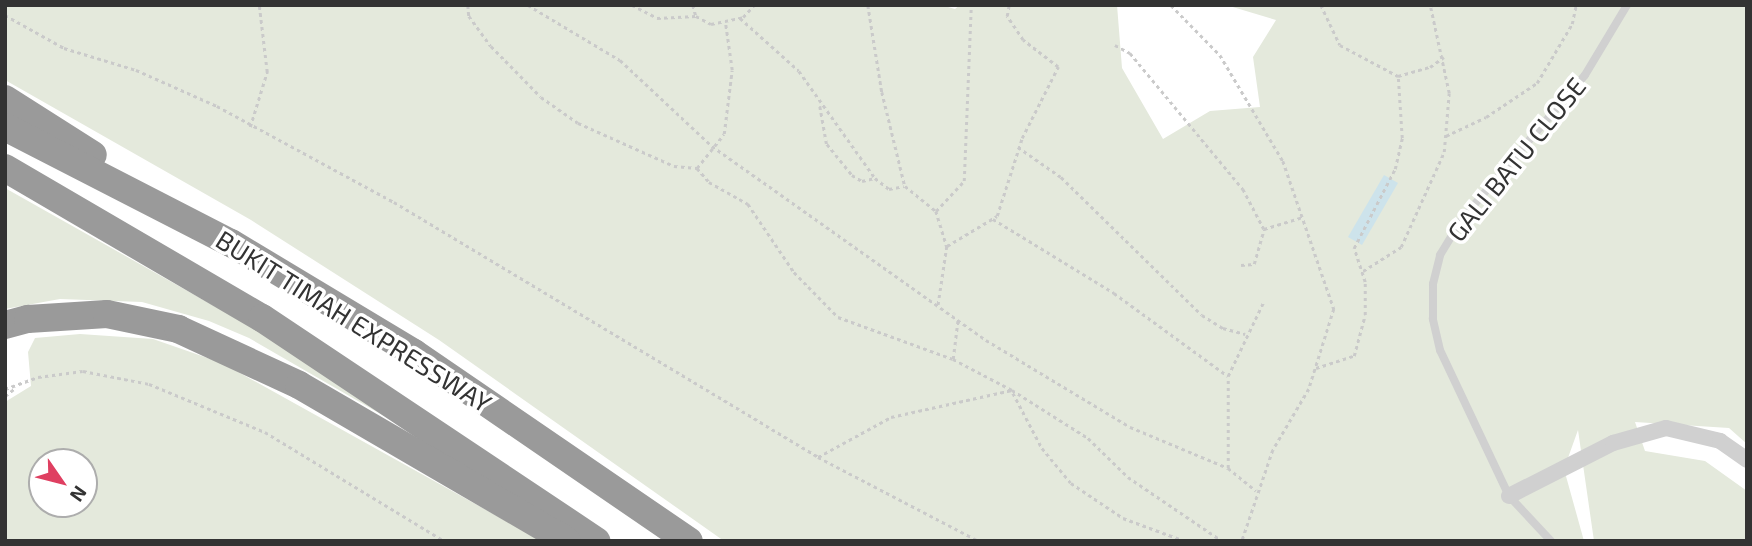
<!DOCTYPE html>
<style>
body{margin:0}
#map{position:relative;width:1752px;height:546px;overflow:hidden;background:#fff;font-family:"Exo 2",sans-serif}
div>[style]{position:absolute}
.green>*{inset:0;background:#e4e9dc}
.water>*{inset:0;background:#cde3eb}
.path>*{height:2.5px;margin-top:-1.25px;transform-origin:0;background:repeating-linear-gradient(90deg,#cacaca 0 3.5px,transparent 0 7px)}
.service>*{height:8px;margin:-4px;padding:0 4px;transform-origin:4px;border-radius:4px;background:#d0d0d0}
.minor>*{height:16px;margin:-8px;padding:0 8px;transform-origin:8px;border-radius:8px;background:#d0d0d0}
.motorway>*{height:28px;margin:-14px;padding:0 14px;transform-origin:14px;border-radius:14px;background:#9a9a9a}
span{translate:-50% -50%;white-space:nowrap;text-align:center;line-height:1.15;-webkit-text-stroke:7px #fff;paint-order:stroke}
.street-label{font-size:26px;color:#333}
.frame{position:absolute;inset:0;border:7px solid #333;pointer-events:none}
.north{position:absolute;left:28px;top:448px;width:70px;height:70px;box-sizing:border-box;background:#fff;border:2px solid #adadad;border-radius:50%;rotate:125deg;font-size:19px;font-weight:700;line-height:28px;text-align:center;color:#333}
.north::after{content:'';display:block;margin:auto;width:24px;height:32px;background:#df3f61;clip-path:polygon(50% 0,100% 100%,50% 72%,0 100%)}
</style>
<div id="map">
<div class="green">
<i style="clip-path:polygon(5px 5px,941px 5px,955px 9px,960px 5px,1117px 5px,1122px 68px,1163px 139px,1210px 111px,1260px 107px,1253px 57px,1276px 20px,1226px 5px,1747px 5px,1747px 444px,1729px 428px,1635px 422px,1645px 451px,1705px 461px,1747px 491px,1747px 541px,1594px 541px,1578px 430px,1564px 469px,1584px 541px,724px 541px,439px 340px,251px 220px,5px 80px)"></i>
<i style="clip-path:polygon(5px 188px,255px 329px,387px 412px,384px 416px,249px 338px,209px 321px,142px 302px,60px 299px,5px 309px)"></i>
<i style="clip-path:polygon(evenodd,80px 334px,153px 339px,222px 363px,542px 541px,5px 541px,5px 402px,31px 386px,28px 352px,35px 338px,80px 334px,42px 462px,84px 462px,84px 504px,42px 504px,42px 462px)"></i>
</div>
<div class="water">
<i style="clip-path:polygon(1384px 175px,1398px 183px,1362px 245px,1348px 237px)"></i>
</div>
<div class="path">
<i style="left:468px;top:5px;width:11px;rotate:85deg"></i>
<i style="left:469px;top:16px;width:37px;rotate:54deg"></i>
<i style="left:491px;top:46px;width:71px;rotate:45.6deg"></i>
<i style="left:541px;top:97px;width:45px;rotate:35.1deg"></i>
<i style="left:578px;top:123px;width:105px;rotate:24.1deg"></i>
<i style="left:674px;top:166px;width:23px;rotate:5deg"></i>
<i style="left:697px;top:168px;width:18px;rotate:49deg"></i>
<i style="left:709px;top:182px;width:45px;rotate:29.4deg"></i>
<i style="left:748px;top:204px;width:82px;rotate:55.9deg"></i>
<i style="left:794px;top:272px;width:63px;rotate:45.6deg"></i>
<i style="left:838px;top:317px;width:122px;rotate:20.1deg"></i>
<i style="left:953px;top:359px;width:67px;rotate:27.7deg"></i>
<i style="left:1012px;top:390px;width:90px;rotate:32.3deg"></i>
<i style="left:1088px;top:438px;width:56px;rotate:44.3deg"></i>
<i style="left:1128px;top:477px;width:114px;rotate:34.2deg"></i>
<i style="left:528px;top:5px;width:107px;rotate:30.9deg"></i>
<i style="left:620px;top:60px;width:126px;rotate:43.1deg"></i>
<i style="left:712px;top:146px;width:336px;rotate:35.3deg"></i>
<i style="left:986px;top:340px;width:168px;rotate:31.1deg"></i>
<i style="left:1130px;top:427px;width:106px;rotate:22.7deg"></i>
<i style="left:1228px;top:468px;width:36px;rotate:39deg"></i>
<i style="left:632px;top:5px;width:28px;rotate:27deg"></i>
<i style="left:657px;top:18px;width:39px;rotate:-3deg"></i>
<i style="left:696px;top:16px;width:17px;rotate:28deg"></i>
<i style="left:711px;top:24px;width:33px;rotate:-12deg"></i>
<i style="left:743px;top:17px;width:16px;rotate:-47deg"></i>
<i style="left:693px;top:5px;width:11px;rotate:75deg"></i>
<i style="left:868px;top:5px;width:88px;rotate:80.9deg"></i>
<i style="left:882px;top:92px;width:97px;rotate:76.3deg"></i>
<i style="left:905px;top:186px;width:40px;rotate:39deg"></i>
<i style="left:936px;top:211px;width:37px;rotate:73deg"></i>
<i style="left:947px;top:246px;width:62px;rotate:98.4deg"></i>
<i style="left:1171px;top:5px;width:70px;rotate:45.6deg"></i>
<i style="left:1220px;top:55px;width:123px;rotate:59.3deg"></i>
<i style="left:1283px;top:161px;width:157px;rotate:71deg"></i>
<i style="left:1334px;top:309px;width:84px;rotate:107.4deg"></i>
<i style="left:1309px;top:389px;width:71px;rotate:120.5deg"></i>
<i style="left:1273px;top:450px;width:96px;rotate:108.8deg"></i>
<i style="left:1321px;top:5px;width:44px;rotate:64.6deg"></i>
<i style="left:1340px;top:45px;width:66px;rotate:28.1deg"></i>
<i style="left:1398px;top:76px;width:33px;rotate:-16deg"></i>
<i style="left:1430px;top:67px;width:17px;rotate:-36deg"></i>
<i style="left:5px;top:15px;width:68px;rotate:29.2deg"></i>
<i style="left:64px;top:48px;width:75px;rotate:17deg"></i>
<i style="left:136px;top:70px;width:89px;rotate:24deg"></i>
<i style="left:217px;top:106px;width:201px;rotate:28.5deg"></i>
<i style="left:394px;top:202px;width:495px;rotate:31deg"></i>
<i style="left:818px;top:457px;width:182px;rotate:27.6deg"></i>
<i style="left:740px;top:18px;width:79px;rotate:41.9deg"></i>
<i style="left:799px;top:71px;width:131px;rotate:54.6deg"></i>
<i style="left:875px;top:178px;width:18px;rotate:38deg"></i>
<i style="left:889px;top:189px;width:15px;rotate:-11deg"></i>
<i style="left:1115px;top:45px;width:17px;rotate:28deg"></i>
<i style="left:1130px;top:53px;width:177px;rotate:50.3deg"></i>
<i style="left:1243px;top:189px;width:45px;rotate:62.3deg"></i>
<i style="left:820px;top:106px;width:39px;rotate:80deg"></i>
<i style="left:827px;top:144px;width:40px;rotate:51deg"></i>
<i style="left:852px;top:175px;width:12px;rotate:31deg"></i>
<i style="left:862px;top:181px;width:13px;rotate:-13deg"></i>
<i style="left:250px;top:127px;width:58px;rotate:-72.8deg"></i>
<i style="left:267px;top:72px;width:67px;rotate:-96.8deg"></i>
<i style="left:1446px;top:136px;width:44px;rotate:-25.4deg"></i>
<i style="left:1486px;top:117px;width:61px;rotate:-33.7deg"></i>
<i style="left:1537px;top:83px;width:69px;rotate:-59.3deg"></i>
<i style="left:1572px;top:24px;width:19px;rotate:-78deg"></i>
<i style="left:1018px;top:147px;width:52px;rotate:34.9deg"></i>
<i style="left:1061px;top:177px;width:197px;rotate:44.4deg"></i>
<i style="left:1202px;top:315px;width:25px;rotate:32deg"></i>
<i style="left:1223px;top:328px;width:23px;rotate:15deg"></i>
<i style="left:697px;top:168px;width:43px;rotate:-51.5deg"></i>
<i style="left:724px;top:134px;width:64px;rotate:-82.9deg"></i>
<i style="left:732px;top:70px;width:49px;rotate:-98.1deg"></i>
<i style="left:936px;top:211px;width:41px;rotate:-47deg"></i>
<i style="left:964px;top:181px;width:176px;rotate:-87.7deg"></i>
<i style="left:993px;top:219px;width:142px;rotate:31.4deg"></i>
<i style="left:1114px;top:293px;width:141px;rotate:36.1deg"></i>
<i style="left:947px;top:246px;width:58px;rotate:-31deg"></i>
<i style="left:997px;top:216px;width:82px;rotate:-72.2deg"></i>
<i style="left:1022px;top:138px;width:80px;rotate:-63.1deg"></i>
<i style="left:1058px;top:67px;width:44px;rotate:-142.4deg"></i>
<i style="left:1023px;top:40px;width:29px;rotate:-124deg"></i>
<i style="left:1007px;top:16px;width:11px;rotate:-80deg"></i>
<i style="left:1241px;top:265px;width:13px;rotate:-4deg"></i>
<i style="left:1254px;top:264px;width:36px;rotate:-74deg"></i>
<i style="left:1264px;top:229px;width:41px;rotate:-17.1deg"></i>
<i style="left:1363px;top:271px;width:45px;rotate:-32.3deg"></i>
<i style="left:1401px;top:247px;width:104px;rotate:-65.6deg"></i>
<i style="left:1444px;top:152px;width:59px;rotate:-85.2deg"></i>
<i style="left:1449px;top:93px;width:90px;rotate:-102.2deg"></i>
<i style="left:953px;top:359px;width:39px;rotate:-83deg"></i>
<i style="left:1316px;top:368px;width:40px;rotate:-18deg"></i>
<i style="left:1354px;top:356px;width:42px;rotate:-75deg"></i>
<i style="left:1365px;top:315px;width:33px;rotate:-90deg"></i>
<i style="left:1365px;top:282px;width:36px;rotate:-108deg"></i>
<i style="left:1354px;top:248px;width:89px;rotate:-62.6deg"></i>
<i style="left:1395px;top:169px;width:32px;rotate:-77deg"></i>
<i style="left:1402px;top:138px;width:62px;rotate:-93.7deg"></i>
<i style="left:5px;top:389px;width:35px;rotate:-20deg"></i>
<i style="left:38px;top:377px;width:45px;rotate:-7.6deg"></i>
<i style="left:83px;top:371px;width:67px;rotate:11.1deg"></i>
<i style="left:149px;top:384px;width:126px;rotate:22.5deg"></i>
<i style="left:265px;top:432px;width:210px;rotate:31.3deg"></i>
<i style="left:1013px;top:393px;width:62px;rotate:62.2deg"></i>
<i style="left:1042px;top:448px;width:45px;rotate:50.4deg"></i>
<i style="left:1071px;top:483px;width:63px;rotate:33.9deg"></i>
<i style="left:1123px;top:518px;width:66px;rotate:20.4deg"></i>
<i style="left:5px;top:396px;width:11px;rotate:-38deg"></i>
<i style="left:818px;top:457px;width:83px;rotate:-28.7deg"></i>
<i style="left:891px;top:417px;width:124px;rotate:-12.6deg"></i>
<i style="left:1228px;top:468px;width:92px;rotate:-90deg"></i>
<i style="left:1228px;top:376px;width:81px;rotate:-64.4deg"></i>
</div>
<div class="service">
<i style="left:1551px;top:541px;width:62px;rotate:-133deg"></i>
<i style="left:1509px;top:496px;width:161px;rotate:-115.3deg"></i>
<i style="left:1440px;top:350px;width:32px;rotate:-103deg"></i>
<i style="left:1433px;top:319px;width:35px;rotate:-90deg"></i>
<i style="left:1433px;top:284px;width:30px;rotate:-76deg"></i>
<i style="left:1440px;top:255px;width:42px;rotate:-58.6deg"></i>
<i style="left:1462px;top:219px;width:189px;rotate:-49.5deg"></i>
<i style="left:1585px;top:75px;width:82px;rotate:-59deg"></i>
</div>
<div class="minor">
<i style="left:1509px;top:496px;width:117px;rotate:-27deg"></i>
<i style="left:1613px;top:443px;width:55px;rotate:-15.8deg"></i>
<i style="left:1666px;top:428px;width:56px;rotate:13.5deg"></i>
<i style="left:1720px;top:441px;width:33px;rotate:35deg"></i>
</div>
<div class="motorway">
<i style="left:5px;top:99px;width:104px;rotate:32.5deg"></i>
<i style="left:5px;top:127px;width:254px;rotate:27.2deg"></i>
<i style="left:231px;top:243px;width:214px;rotate:31deg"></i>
<i style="left:414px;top:353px;width:333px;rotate:34.4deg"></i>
<i style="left:5px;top:168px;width:298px;rotate:30.3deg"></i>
<i style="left:262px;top:318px;width:402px;rotate:33.7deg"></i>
<i style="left:5px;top:325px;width:24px;rotate:-15deg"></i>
<i style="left:28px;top:319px;width:79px;rotate:-3.6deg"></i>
<i style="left:107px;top:314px;width:73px;rotate:11.9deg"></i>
<i style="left:178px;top:329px;width:133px;rotate:24.8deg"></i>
<i style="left:299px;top:385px;width:310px;rotate:30.2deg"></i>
</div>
<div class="street-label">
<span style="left:1516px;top:159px;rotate:-51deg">GALI BATU CLOSE</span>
<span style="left:354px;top:321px;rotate:32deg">BUKIT TIMAH EXPRESSWAY</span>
</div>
<div class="frame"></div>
<div class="north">N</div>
</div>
